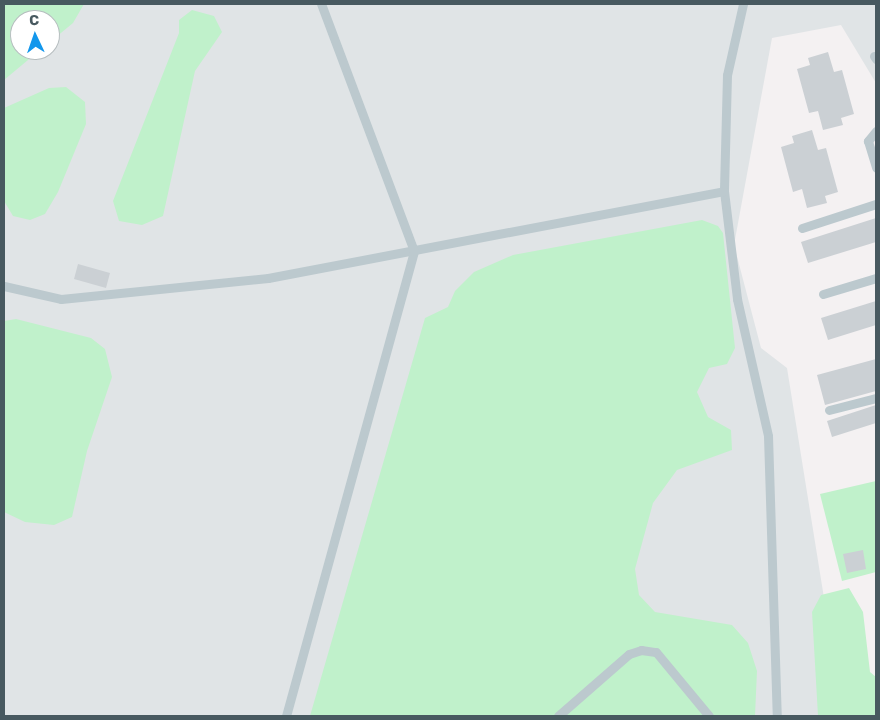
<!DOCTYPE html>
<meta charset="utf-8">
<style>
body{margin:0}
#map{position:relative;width:880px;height:720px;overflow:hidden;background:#f4f1f2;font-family:Rubik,sans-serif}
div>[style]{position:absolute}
.airport>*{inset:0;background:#e0e4e6}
.green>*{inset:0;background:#c0f1cb}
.building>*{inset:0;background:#cbd0d4}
.lane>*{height:9px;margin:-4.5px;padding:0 4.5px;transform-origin:4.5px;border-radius:4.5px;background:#bcc9ce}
span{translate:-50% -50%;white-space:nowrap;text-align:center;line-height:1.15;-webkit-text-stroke:5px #fff;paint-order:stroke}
.frame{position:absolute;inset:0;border:5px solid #485960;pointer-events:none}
.north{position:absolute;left:10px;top:10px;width:50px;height:50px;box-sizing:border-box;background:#fff;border:1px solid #b6bdbf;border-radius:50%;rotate:357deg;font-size:14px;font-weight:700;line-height:20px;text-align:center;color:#485960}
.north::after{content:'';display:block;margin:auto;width:18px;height:22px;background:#1397ec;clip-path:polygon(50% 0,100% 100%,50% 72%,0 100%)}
</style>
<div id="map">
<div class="airport">
<i style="clip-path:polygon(evenodd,4px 4px,876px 4px,876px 83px,841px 25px,772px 38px,734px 245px,761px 348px,787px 368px,843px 716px,4px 716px,4px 4px,20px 20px,50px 20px,50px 50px,20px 50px,20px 20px)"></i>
</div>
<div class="green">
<i style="clip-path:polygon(4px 4px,84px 4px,73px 23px,50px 42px,50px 20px,20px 20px,20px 50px,40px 50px,4px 80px)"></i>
<i style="clip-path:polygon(192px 10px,214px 16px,222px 32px,195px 71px,163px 216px,142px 225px,119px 221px,113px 201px,179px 33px,179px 20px)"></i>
<i style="clip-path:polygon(66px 87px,85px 102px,86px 124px,58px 192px,45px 214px,30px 220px,13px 216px,4px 201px,4px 108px,49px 88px)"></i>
<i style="clip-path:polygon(702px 220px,718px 226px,723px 233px,735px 348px,727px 364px,709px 368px,697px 392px,708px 417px,731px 430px,732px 450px,677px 470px,653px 503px,635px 569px,639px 595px,655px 612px,732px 625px,748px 643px,757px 671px,755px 716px,310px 716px,425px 318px,448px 307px,455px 291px,474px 272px,513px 255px)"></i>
<i style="clip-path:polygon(16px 319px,91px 338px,105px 349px,112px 377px,87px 451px,72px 517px,54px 525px,25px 522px,4px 512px,4px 321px)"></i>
<i style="clip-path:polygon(876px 481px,876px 572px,842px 581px,820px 494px)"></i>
<i style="clip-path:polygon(849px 588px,863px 612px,870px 672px,876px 677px,876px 716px,818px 716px,812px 612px,821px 595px)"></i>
</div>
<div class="building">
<i style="clip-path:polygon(828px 52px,834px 72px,842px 70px,854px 114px,841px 118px,843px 125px,823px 130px,818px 111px,809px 113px,797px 69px,810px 65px,808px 58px)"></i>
<i style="clip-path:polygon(812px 130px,818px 150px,826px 148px,838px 192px,825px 196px,827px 203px,807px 208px,802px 189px,793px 192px,781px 147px,794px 143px,792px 136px)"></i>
<i style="clip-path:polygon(876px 218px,876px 242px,808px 263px,801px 242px)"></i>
<i style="clip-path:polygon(78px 264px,110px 273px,106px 288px,74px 279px)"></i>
<i style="clip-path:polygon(876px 301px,876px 325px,828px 340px,821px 318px)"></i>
<i style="clip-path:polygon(876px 359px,876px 391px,825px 405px,817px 375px)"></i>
<i style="clip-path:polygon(876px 405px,876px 423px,832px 437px,827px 421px)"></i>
<i style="clip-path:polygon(863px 550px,866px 569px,847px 573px,843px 554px)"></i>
</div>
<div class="lane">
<i style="left:743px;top:4px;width:73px;rotate:102.7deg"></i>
<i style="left:727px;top:75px;width:116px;rotate:91.5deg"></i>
<i style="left:724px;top:191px;width:109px;rotate:83.1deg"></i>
<i style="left:737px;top:299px;width:140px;rotate:77.2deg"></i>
<i style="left:768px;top:436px;width:280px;rotate:88.2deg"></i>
<i style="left:874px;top:56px;width:4px;rotate:56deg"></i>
<i style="left:876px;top:131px;width:13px;rotate:129deg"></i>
<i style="left:868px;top:141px;width:28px;rotate:73deg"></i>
<i style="left:802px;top:228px;width:78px;rotate:-18deg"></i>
<i style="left:4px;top:286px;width:58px;rotate:12.8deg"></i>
<i style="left:61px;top:299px;width:208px;rotate:-5.8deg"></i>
<i style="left:268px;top:278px;width:464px;rotate:-10.8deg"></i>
<i style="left:823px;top:294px;width:55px;rotate:-16.8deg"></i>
<i style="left:829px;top:410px;width:49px;rotate:-14.3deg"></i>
<i style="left:286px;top:716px;width:482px;rotate:-74.6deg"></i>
<i style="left:414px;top:251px;width:264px;rotate:-110.6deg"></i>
<i style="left:558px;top:716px;width:94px;rotate:-41.1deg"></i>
<i style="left:629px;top:654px;width:13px;rotate:-18deg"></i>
<i style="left:641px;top:650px;width:15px;rotate:8deg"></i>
<i style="left:656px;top:652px;width:83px;rotate:50.4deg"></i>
</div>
<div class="frame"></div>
<div class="north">С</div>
</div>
